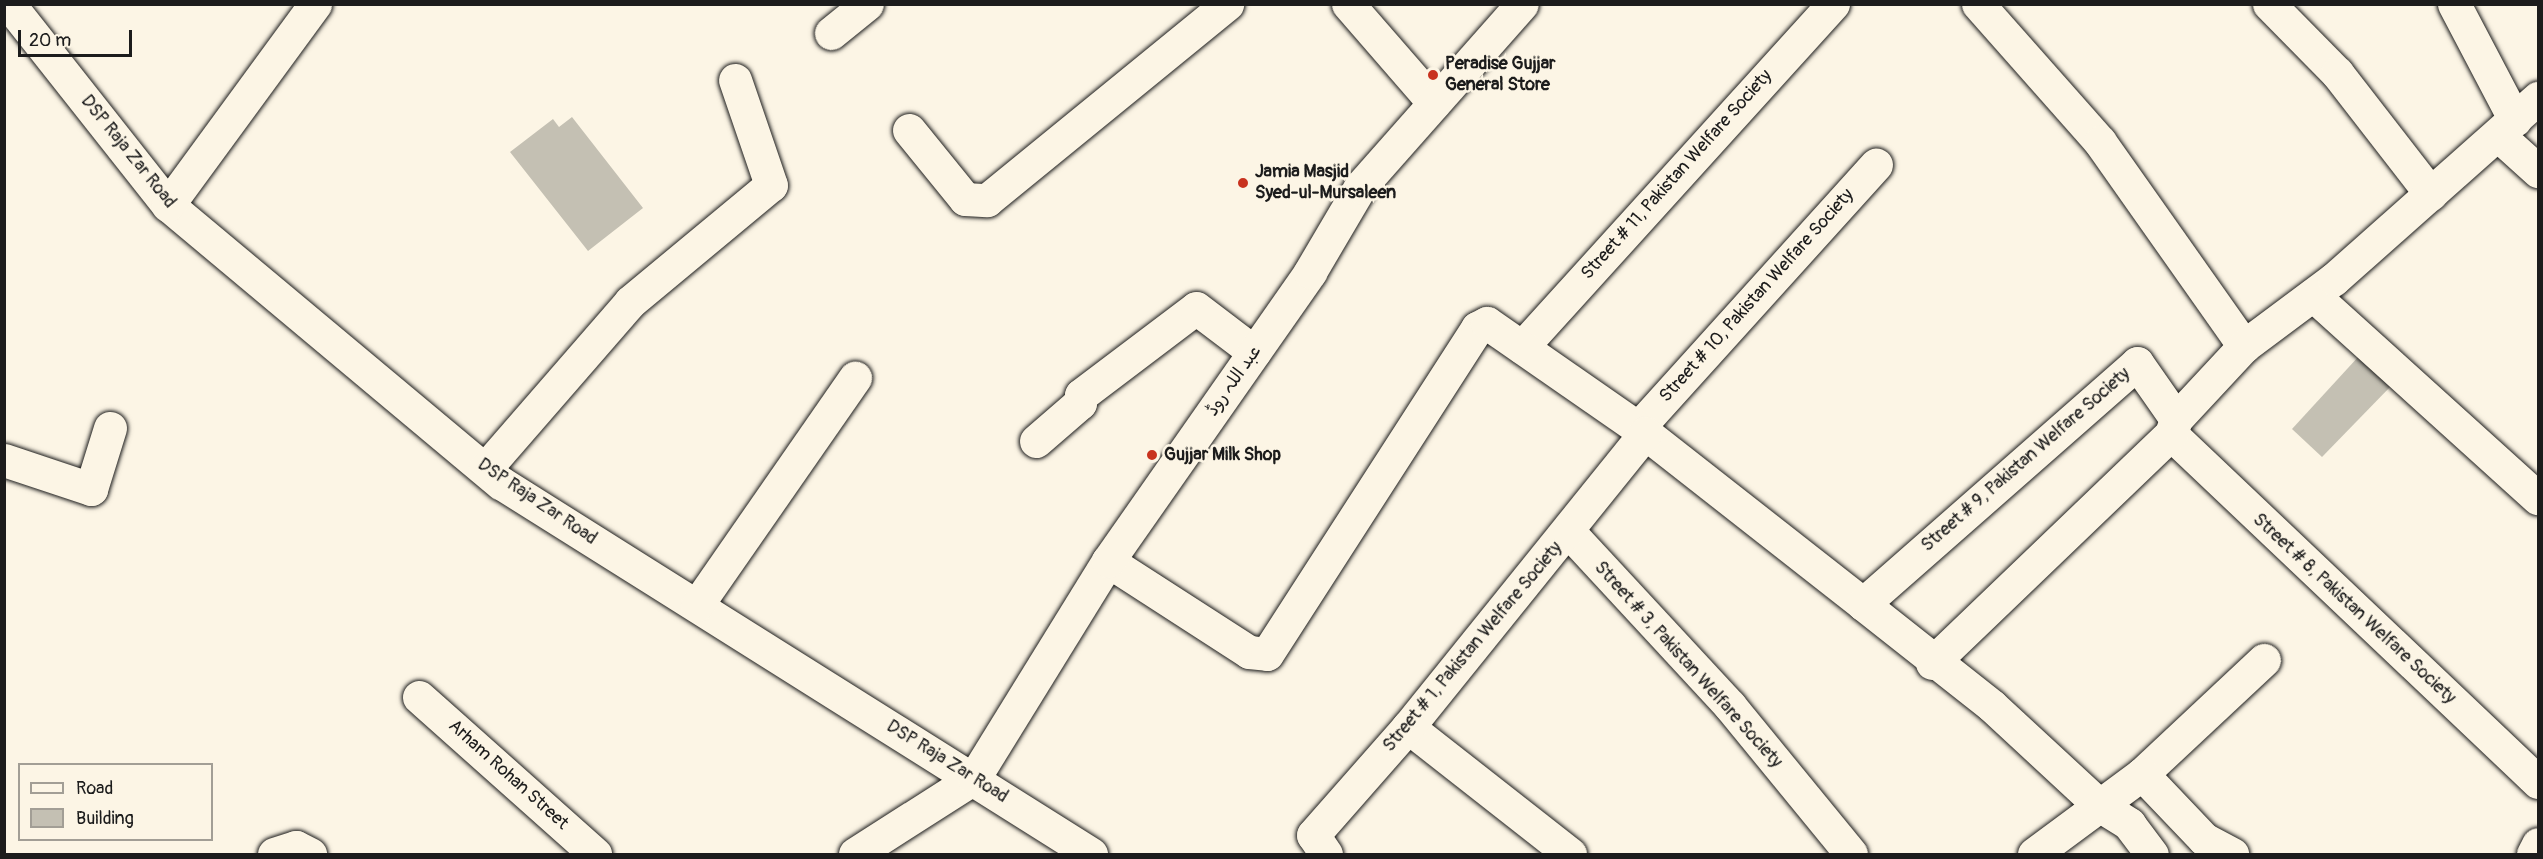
<!DOCTYPE html>
<meta charset="utf-8">
<style>
body{margin:0}
#map{position:relative;width:2543px;height:859px;overflow:hidden;background:#fcf5e5;font-family:Pangolin,"Playpen Sans Arabic",sans-serif}
div>[style]{position:absolute}
.building>*{inset:0;background:#c4c0b3}
.roads{filter:drop-shadow(0 0 2px #1c1c1c) drop-shadow(0 0 2px #1c1c1c)}
.minor>*{height:33px;margin:-16.5px;padding:0 16.5px;transform-origin:16.5px;border-radius:16.5px;background:#fcf5e5}
.dots>*{width:16px;height:16px;translate:-50% -50%;box-sizing:border-box;border:3px solid #fcf5e5;border-radius:50%}
span{translate:-50% -50%;white-space:nowrap;text-align:center;line-height:1.15;-webkit-text-stroke:5px #fcf5e5;paint-order:stroke}
.poi-label{font-size:18px;color:#1c1c1c;font-weight:700}
.left{translate:0 -50%;text-align:left}
.street-label{font-size:18px;color:#1c1c1c}
.frame{position:absolute;inset:0;border:6px solid #1c1c1c;pointer-events:none}
.legend{position:absolute;left:18px;top:763px;width:195px;height:78px;box-sizing:border-box;background:#fcf5e5;border:2px solid #a29e95;margin:0;padding:8px 10px;list-style:none;font-size:18px;color:#1c1c1c}
.legend li{display:flex;align-items:center;gap:12px;height:30px}
.legend b{width:30px;border:2px solid #a29e95}
.scale{position:absolute;left:18px;top:30px;width:114px;height:27px;box-sizing:border-box;border:3px solid #1c1c1c;border-top:0;padding-left:8px;font-size:18px;line-height:21px;white-space:nowrap;color:#1c1c1c;-webkit-text-stroke:4px #fcf5e5;paint-order:stroke}
</style>
<div id="map">
<div class="building">
<i style="clip-path:polygon(572px 117px,643px 208px,588px 251px,510px 152px,553px 119px,559px 127px)"></i>
<i style="clip-path:polygon(2359px 356px,2392px 385px,2322px 457px,2292px 429px)"></i>
</div>
<div class="roads">
<div class="minor">
<i style="left:9px;top:4px;width:256px;rotate:51.7deg"></i>
<i style="left:168px;top:205px;width:434px;rotate:39.9deg"></i>
<i style="left:501px;top:483px;width:697px;rotate:32.16deg"></i>
<i style="left:1348px;top:4px;width:131px;rotate:49deg"></i>
<i style="left:1978px;top:4px;width:184px;rotate:48.5deg"></i>
<i style="left:2100px;top:142px;width:250px;rotate:54.8deg"></i>
<i style="left:2269px;top:4px;width:97px;rotate:45.4deg"></i>
<i style="left:2337px;top:73px;width:153px;rotate:52.2deg"></i>
<i style="left:2454px;top:4px;width:131px;rotate:62.3deg"></i>
<i style="left:831px;top:33px;width:46px;rotate:-38.9deg"></i>
<i style="left:909px;top:130px;width:89px;rotate:50.9deg"></i>
<i style="left:965px;top:199px;width:22px;rotate:3deg"></i>
<i style="left:987px;top:200px;width:310px;rotate:-39.2deg"></i>
<i style="left:2498px;top:135px;width:54px;rotate:42deg"></i>
<i style="left:168px;top:205px;width:249px;rotate:-53.8deg"></i>
<i style="left:2313px;top:295px;width:303px;rotate:42.1deg"></i>
<i style="left:1522px;top:347px;width:463px;rotate:-47.8deg"></i>
<i style="left:1638px;top:428px;width:355px;rotate:-47.9deg"></i>
<i style="left:2171px;top:434px;width:506px;rotate:43.48deg"></i>
<i style="left:1036px;top:441px;width:58px;rotate:-40.8deg"></i>
<i style="left:1080px;top:403px;width:8px;rotate:-83deg"></i>
<i style="left:1081px;top:395px;width:144px;rotate:-37.1deg"></i>
<i style="left:1196px;top:308px;width:73px;rotate:37.2deg"></i>
<i style="left:4px;top:460px;width:92px;rotate:18.4deg"></i>
<i style="left:91px;top:489px;width:64px;rotate:-72.7deg"></i>
<i style="left:485px;top:469px;width:221px;rotate:-49deg"></i>
<i style="left:630px;top:302px;width:183px;rotate:-39.7deg"></i>
<i style="left:771px;top:185px;width:111px;rotate:-108.9deg"></i>
<i style="left:1569px;top:532px;width:237px;rotate:47.2deg"></i>
<i style="left:1730px;top:706px;width:191px;rotate:50.7deg"></i>
<i style="left:1108px;top:561px;width:168px;rotate:32.8deg"></i>
<i style="left:1249px;top:652px;width:18px;rotate:6deg"></i>
<i style="left:1267px;top:654px;width:388px;rotate:-57.2deg"></i>
<i style="left:1477px;top:328px;width:11px;rotate:-27deg"></i>
<i style="left:1487px;top:323px;width:193px;rotate:34.8deg"></i>
<i style="left:1645px;top:433px;width:277px;rotate:38.1deg"></i>
<i style="left:1863px;top:604px;width:164px;rotate:38.3deg"></i>
<i style="left:1992px;top:706px;width:146px;rotate:42.8deg"></i>
<i style="left:2099px;top:805px;width:36px;rotate:32deg"></i>
<i style="left:2129px;top:824px;width:38px;rotate:53deg"></i>
<i style="left:1863px;top:604px;width:365px;rotate:-41.3deg"></i>
<i style="left:2137px;top:363px;width:68px;rotate:55.1deg"></i>
<i style="left:697px;top:605px;width:277px;rotate:-55.2deg"></i>
<i style="left:1932px;top:663px;width:331px;rotate:-43.8deg"></i>
<i style="left:2171px;top:434px;width:16px;rotate:-72deg"></i>
<i style="left:2176px;top:419px;width:100px;rotate:-47deg"></i>
<i style="left:2244px;top:346px;width:112px;rotate:-36.7deg"></i>
<i style="left:2334px;top:279px;width:273px;rotate:-41.6deg"></i>
<i style="left:419px;top:697px;width:236px;rotate:41.7deg"></i>
<i style="left:1408px;top:727px;width:206px;rotate:38.1deg"></i>
<i style="left:2142px;top:774px;width:167px;rotate:-43.1deg"></i>
<i style="left:274px;top:854px;width:23px;rotate:-18deg"></i>
<i style="left:296px;top:847px;width:16px;rotate:27deg"></i>
<i style="left:855px;top:854px;width:141px;rotate:-32.6deg"></i>
<i style="left:974px;top:778px;width:255px;rotate:-58.3deg"></i>
<i style="left:1108px;top:561px;width:353px;rotate:-55deg"></i>
<i style="left:1310px;top:272px;width:99px;rotate:-59.5deg"></i>
<i style="left:1360px;top:187px;width:244px;rotate:-48.5deg"></i>
<i style="left:1326px;top:854px;width:23px;rotate:-124deg"></i>
<i style="left:1313px;top:835px;width:144px;rotate:-48.7deg"></i>
<i style="left:1408px;top:727px;width:378px;rotate:-51.1deg"></i>
<i style="left:2034px;top:854px;width:134px;rotate:-36.5deg"></i>
<i style="left:2142px;top:774px;width:90px;rotate:46.4deg"></i>
<i style="left:2204px;top:839px;width:32px;rotate:28deg"></i>
<i style="left:2533px;top:854px;width:11px;rotate:-63deg"></i>
</div>
</div>
<div class="dots">
<i style="left:1433px;top:75px;background:#c8321e"></i>
<i style="left:1243px;top:183px;background:#c8321e"></i>
<i style="left:1152px;top:455px;background:#c8321e"></i>
</div>
<div class="poi-label">
<span class="left" style="left:1445px;top:75px">Peradise Gujjar<br>General Store</span>
<span class="left" style="left:1255px;top:183px">Jamia Masjid<br>Syed-ul-Mursaleen</span>
<span class="left" style="left:1164px;top:455px">Gujjar Milk Shop</span>
</div>
<div class="street-label">
<span style="left:128px;top:152px;rotate:51deg">DSP Raja Zar Road</span>
<span style="left:1677px;top:175px;rotate:-48deg">Street # 11, Pakistan Welfare Society</span>
<span style="left:1757px;top:296px;rotate:-48deg">Street # 10, Pakistan Welfare Society</span>
<span style="left:1234px;top:381px;rotate:-55deg">عبد اللہ روڈ</span>
<span style="left:2026px;top:460px;rotate:-41deg">Street # 9, Pakistan Welfare Society</span>
<span style="left:537px;top:502px;rotate:34deg">DSP Raja Zar Road</span>
<span style="left:2354px;top:609px;rotate:43deg">Street # 8, Pakistan Welfare Society</span>
<span style="left:1473px;top:647px;rotate:-50deg">Street # 1, Pakistan Welfare Society</span>
<span style="left:1688px;top:665px;rotate:48deg">Street # 3, Pakistan Welfare Society</span>
<span style="left:947px;top:762px;rotate:32deg">DSP Raja Zar Road</span>
<span style="left:508px;top:775px;rotate:42deg">Arham Rohan Street</span>
</div>
<div class="frame"></div>
<ul class="legend">
<li><b style="height:8px;background:#fcf5e5"></b>Road</li>
<li><b style="height:16px;background:#c4c0b3"></b>Building</li>
</ul>
<div class="scale">20 m</div>
</div>
